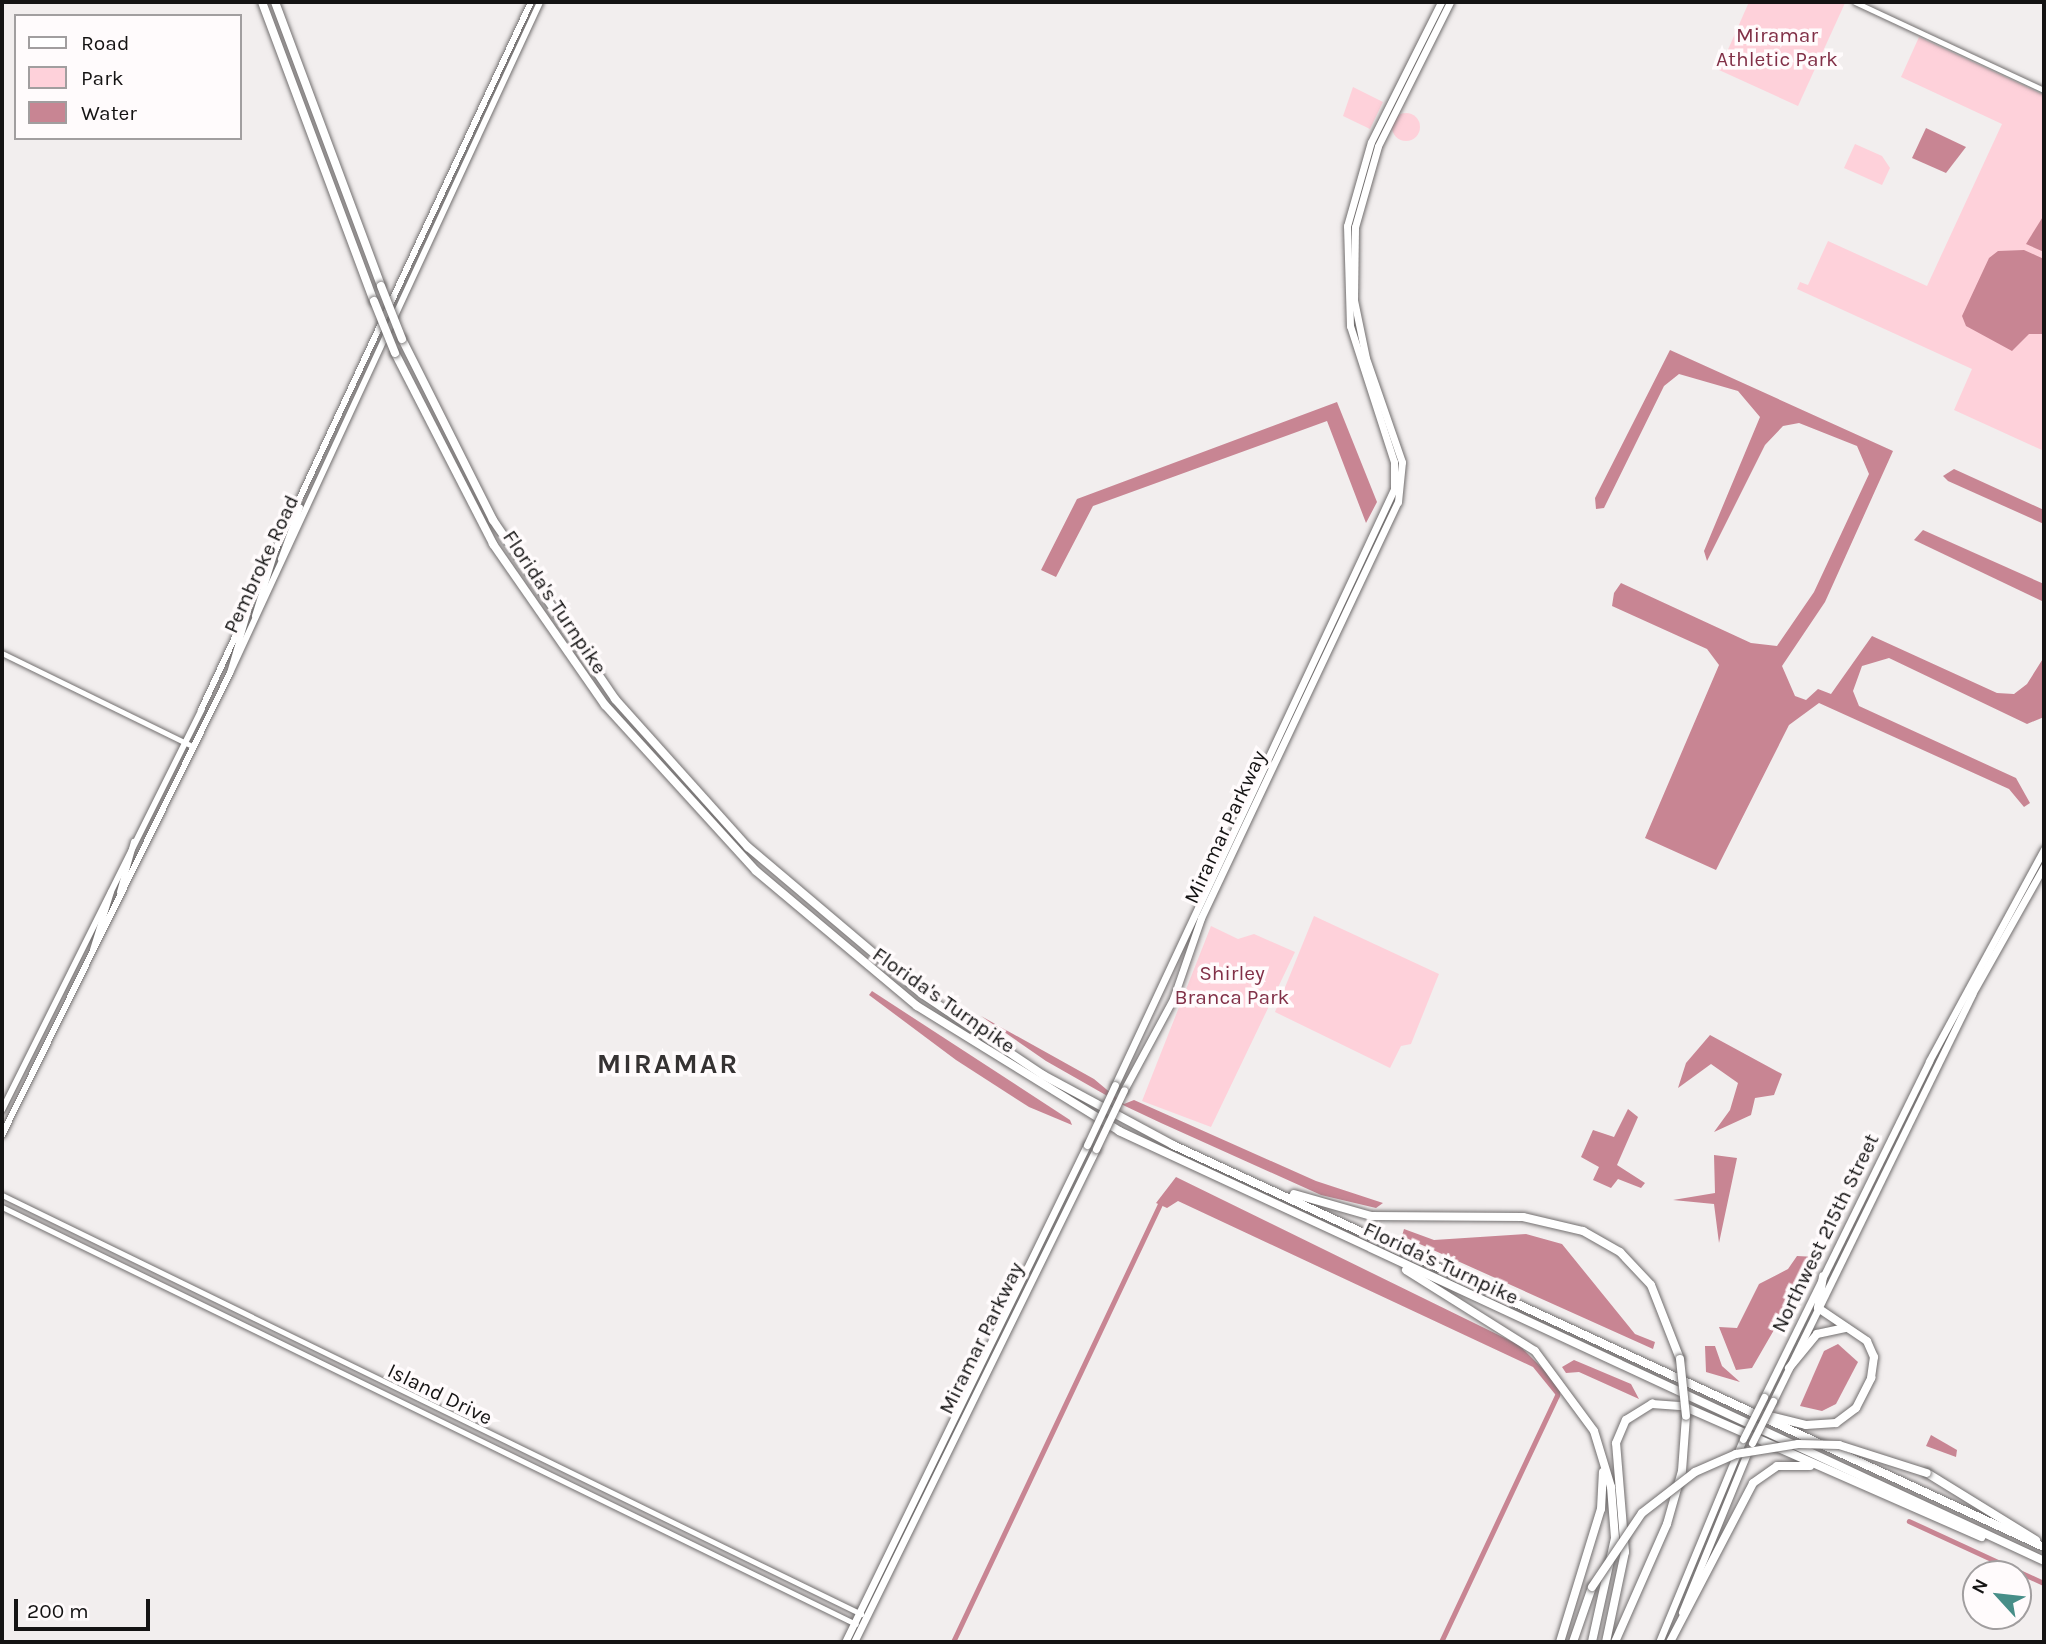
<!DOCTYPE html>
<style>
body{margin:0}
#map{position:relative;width:2046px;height:1644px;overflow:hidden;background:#f2eeee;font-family:Karla,sans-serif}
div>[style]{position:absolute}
.green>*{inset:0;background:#fed1da}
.round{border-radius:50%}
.water>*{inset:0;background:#c88593}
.canal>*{height:4.5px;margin:-2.25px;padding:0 2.25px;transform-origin:2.25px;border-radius:2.25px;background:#c88593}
.roads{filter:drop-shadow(0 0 2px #726f6f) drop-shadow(0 0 2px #726f6f)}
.tertiary>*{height:5px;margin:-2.5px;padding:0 2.5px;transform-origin:2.5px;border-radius:2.5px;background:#fff}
.secondary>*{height:6px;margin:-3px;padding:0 3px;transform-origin:3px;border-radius:3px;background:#fff}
.primary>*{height:7px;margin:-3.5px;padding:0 3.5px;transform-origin:3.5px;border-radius:3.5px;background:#fff}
.motorway>*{height:8px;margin:-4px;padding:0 4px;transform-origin:4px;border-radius:4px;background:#fff}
.bridges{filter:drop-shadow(0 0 2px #726f6f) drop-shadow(0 0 2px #726f6f)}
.primary-bridge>*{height:7px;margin:-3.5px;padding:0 3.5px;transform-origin:3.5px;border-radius:3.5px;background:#fff}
.motorway-bridge>*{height:8px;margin:-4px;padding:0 4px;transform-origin:4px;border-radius:4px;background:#fff}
span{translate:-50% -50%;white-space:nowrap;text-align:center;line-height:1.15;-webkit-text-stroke:7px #fffbfc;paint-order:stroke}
.park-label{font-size:21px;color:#813047}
.street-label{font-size:21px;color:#141313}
.district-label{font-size:28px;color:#353232;font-weight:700;letter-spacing:2px}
.frame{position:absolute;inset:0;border:4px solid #141313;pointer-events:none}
.legend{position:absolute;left:14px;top:14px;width:228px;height:126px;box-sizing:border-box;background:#fffbfc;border:2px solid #a19e9f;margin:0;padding:9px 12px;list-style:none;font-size:21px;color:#141313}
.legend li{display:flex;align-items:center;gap:14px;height:35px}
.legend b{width:35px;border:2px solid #a19e9f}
.north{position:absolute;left:1962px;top:1560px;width:70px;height:70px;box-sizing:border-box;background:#fffbfc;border:2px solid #a19e9f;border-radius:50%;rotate:297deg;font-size:19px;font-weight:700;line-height:28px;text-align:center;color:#141313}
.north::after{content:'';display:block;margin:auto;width:24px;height:32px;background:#478e88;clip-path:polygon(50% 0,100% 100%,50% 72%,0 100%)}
.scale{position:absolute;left:14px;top:1599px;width:136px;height:32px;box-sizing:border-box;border:4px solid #141313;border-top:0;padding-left:9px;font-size:21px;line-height:24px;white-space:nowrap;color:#141313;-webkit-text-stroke:5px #fffbfc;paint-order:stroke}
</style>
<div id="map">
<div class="green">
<i style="clip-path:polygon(1749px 2px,1845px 3px,1798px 106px,1719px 70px)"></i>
<i style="clip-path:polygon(1919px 37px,2044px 95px,2044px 451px,1954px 410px,1972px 369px,1797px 289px,1800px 282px,1808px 285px,1828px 241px,1927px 286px,2002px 124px,1901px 77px)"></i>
<i style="clip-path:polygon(1353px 87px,1383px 102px,1370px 129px,1343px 116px)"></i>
<i class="round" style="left:1392px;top:113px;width:28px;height:28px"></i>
<i style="clip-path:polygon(1855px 144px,1882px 156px,1890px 168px,1882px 185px,1844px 168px)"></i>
<i style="clip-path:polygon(1314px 916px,1439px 974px,1411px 1044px,1401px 1046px,1390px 1068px,1275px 1012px)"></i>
<i style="clip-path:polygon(1211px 926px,1238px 939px,1254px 934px,1295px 952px,1211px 1127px,1142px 1101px)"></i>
</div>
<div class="water">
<i style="clip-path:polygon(1926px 128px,1966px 147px,1946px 173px,1912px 158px)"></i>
<i style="clip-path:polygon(2044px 215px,2044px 252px,2026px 244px)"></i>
<i style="clip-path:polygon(2024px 250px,2044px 259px,2044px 334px,2029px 334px,2012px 351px,1966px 326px,1962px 316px,1989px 258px,1998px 251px)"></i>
<i style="clip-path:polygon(1670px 350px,1893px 451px,1825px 602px,1782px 666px,1795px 696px,1806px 700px,1818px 689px,1831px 694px,1872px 636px,1997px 693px,2014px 694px,2027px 684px,2044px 657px,2044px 717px,2027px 724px,1889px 658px,1862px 666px,1853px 691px,1859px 706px,2016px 778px,2030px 803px,2024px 807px,2009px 789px,1819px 703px,1789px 725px,1716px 870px,1645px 838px,1719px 665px,1707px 649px,1612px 606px,1614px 593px,1621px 583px,1751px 643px,1777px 646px,1814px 592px,1869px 474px,1857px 446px,1799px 423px,1783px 426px,1765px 445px,1707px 561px,1704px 551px,1760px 417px,1738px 391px,1679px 374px,1664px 386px,1604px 508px,1596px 509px,1595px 498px)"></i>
<i style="clip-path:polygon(1337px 402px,1377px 502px,1366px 523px,1327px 421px,1093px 506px,1056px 577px,1041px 570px,1077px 499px)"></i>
<i style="clip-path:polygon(1954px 469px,2044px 510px,2044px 524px,1948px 481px,1943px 476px)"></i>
<i style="clip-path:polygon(1923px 530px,2044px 584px,2044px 602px,1914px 540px)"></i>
<i style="clip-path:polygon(872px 991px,1070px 1120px,1072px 1125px,1029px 1107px,956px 1060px,869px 995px)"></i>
<i style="clip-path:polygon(981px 1016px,1094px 1079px,1124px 1104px,1134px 1100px,1316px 1181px,1383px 1203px,1376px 1208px,1321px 1195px,1161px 1123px,1125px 1106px,1046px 1061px)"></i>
<i style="clip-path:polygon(1710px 1035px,1782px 1074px,1774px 1095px,1755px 1098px,1751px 1115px,1714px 1132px,1730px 1110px,1738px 1083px,1711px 1064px,1678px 1088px,1686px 1063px)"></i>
<i style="clip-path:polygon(1628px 1109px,1638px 1117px,1617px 1165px,1645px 1183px,1641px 1188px,1618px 1179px,1611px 1188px,1593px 1180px,1599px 1167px,1581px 1157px,1593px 1130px,1614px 1137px)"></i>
<i style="clip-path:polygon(1714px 1155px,1737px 1158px,1719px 1243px,1714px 1204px,1673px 1200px,1715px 1193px)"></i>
<i style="clip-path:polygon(1176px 1177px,1519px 1345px,1561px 1387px,1559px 1399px,1533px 1367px,1178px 1201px,1167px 1208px,1156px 1203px)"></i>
<i style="clip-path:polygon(1404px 1229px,1434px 1240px,1526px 1234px,1562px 1244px,1635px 1334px,1655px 1342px,1653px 1349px,1402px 1236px)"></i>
<i style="clip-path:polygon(1797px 1256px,1816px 1257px,1752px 1368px,1736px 1370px,1719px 1327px,1737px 1328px,1759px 1284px,1788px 1269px)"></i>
<i style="clip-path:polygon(1838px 1344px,1858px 1362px,1836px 1404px,1822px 1411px,1800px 1406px,1824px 1351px)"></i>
<i style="clip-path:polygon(1705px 1346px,1715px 1346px,1722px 1366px,1740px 1382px,1706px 1372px)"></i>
<i style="clip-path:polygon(1574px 1360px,1631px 1384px,1639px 1399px,1579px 1372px,1566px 1373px,1562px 1367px)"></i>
<i style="clip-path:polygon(1931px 1435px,1957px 1450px,1956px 1457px,1926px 1446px)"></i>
</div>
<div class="canal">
<i style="left:1909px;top:1521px;width:149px;rotate:24.7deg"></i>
<i style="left:953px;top:1642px;width:489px;rotate:-64.7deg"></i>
<i style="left:1441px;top:1642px;width:273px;rotate:-64.8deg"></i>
</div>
<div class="roads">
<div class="tertiary">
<i style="left:1855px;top:2px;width:208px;rotate:25deg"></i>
<i style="left:2px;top:653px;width:212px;rotate:26.1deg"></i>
<i style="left:2px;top:1195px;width:956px;rotate:26deg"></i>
<i style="left:2px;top:1207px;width:950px;rotate:26.03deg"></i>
</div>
<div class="secondary">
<i style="left:281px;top:559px;width:55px;rotate:-69.9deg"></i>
<i style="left:255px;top:616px;width:64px;rotate:-72.7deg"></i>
<i style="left:230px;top:673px;width:65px;rotate:-73.8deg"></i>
<i style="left:120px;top:892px;width:52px;rotate:-74.4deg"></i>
<i style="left:93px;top:950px;width:61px;rotate:-72.8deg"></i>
<i style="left:2px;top:1110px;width:447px;rotate:-63.5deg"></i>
<i style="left:201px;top:710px;width:781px;rotate:-65.01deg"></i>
<i style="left:2px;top:1135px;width:515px;rotate:-63.73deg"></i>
<i style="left:230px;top:673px;width:739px;rotate:-65.2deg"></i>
</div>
<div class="primary">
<i style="left:1115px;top:1085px;width:658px;rotate:-64.91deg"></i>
<i style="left:1394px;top:489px;width:27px;rotate:-90deg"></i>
<i style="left:1394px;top:462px;width:143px;rotate:-107.9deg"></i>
<i style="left:1350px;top:326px;width:100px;rotate:-91.7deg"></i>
<i style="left:1347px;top:226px;width:87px;rotate:-74.1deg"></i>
<i style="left:1371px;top:142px;width:157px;rotate:-63.4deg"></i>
<i style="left:1124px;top:1090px;width:103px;rotate:-61.7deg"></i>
<i style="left:1173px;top:999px;width:86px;rotate:-70.9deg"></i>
<i style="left:1201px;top:918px;width:460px;rotate:-64.7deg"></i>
<i style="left:1398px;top:502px;width:40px;rotate:-84.3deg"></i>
<i style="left:1402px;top:462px;width:110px;rotate:-109.1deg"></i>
<i style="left:1366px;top:358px;width:59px;rotate:-101.7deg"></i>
<i style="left:1354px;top:300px;width:73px;rotate:-89.2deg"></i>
<i style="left:1355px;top:227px;width:84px;rotate:-74.1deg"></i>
<i style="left:1378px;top:146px;width:161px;rotate:-63.4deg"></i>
<i style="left:1764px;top:1397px;width:374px;rotate:-63.8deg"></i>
<i style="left:1929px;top:1061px;width:241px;rotate:-61.5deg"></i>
<i style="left:1773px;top:1401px;width:453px;rotate:-63.9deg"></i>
<i style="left:1972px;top:994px;width:147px;rotate:-60.6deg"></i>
<i style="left:1682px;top:1612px;width:176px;rotate:-67.7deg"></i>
<i style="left:845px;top:1642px;width:553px;rotate:-64.04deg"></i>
<i style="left:854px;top:1642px;width:549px;rotate:-63.85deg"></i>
<i style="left:1659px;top:1642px;width:220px;rotate:-67.5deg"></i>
</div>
<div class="motorway">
<i style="left:262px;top:2px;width:319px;rotate:69.5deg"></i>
<i style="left:275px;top:2px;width:303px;rotate:69.5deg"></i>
<i style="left:402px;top:339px;width:203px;rotate:63.3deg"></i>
<i style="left:493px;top:520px;width:217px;rotate:55.7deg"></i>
<i style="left:615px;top:699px;width:199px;rotate:48.1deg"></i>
<i style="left:748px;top:847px;width:228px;rotate:40.2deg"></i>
<i style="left:922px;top:994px;width:146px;rotate:33.8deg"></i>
<i style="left:1043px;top:1075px;width:148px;rotate:28.3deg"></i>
<i style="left:1173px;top:1145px;width:959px;rotate:24.78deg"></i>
<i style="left:395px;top:353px;width:215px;rotate:62.8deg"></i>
<i style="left:493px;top:544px;width:196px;rotate:55.2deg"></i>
<i style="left:605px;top:705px;width:224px;rotate:47.7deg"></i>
<i style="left:756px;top:871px;width:210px;rotate:40deg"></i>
<i style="left:917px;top:1006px;width:238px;rotate:31.7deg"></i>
<i style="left:1119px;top:1131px;width:1020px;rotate:24.93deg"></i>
<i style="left:1294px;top:1194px;width:80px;rotate:15.9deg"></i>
<i style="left:1371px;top:1216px;width:152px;rotate:0.4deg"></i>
<i style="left:1523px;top:1217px;width:62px;rotate:13.1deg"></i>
<i style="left:1583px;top:1231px;width:43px;rotate:29.6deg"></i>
<i style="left:1620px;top:1252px;width:45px;rotate:46.8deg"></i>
<i style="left:1651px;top:1285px;width:79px;rotate:68.6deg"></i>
<i style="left:1406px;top:1270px;width:152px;rotate:32.1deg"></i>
<i style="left:1535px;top:1351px;width:99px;rotate:53.6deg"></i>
<i style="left:1594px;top:1431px;width:59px;rotate:73.1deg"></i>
<i style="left:1611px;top:1487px;width:51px;rotate:85.5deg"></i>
<i style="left:1615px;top:1538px;width:107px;rotate:102.5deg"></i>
<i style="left:1789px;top:1368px;width:44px;rotate:-50.5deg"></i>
<i style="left:1817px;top:1334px;width:30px;rotate:-12deg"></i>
<i style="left:1761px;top:1414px;width:46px;rotate:13.7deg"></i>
<i style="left:1806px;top:1425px;width:30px;rotate:-4deg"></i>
<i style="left:1836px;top:1423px;width:25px;rotate:-37deg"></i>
<i style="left:1856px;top:1408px;width:34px;rotate:-63deg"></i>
<i style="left:1871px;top:1378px;width:21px;rotate:-82deg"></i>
<i style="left:1874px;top:1357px;width:17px;rotate:-114deg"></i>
<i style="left:1867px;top:1341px;width:59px;rotate:-146deg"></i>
<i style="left:1818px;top:1308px;width:32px;rotate:-81deg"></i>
<i style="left:1927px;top:1473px;width:128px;rotate:31.6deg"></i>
<i style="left:1560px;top:1642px;width:139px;rotate:-72.9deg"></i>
<i style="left:1601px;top:1509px;width:37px;rotate:-87deg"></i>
<i style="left:1573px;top:1642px;width:58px;rotate:-70.9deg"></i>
<i style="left:1606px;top:1642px;width:92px;rotate:-78.1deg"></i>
<i style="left:1625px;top:1552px;width:109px;rotate:-94.7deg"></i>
<i style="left:1616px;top:1443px;width:25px;rotate:-67deg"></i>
<i style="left:1626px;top:1420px;width:31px;rotate:-32deg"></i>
<i style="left:1652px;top:1404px;width:31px;rotate:4deg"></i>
<i style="left:1683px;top:1406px;width:326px;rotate:23.7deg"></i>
<i style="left:1615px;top:1642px;width:129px;rotate:-66.2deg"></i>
<i style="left:1667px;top:1524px;width:55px;rotate:-74.2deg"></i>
<i style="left:1682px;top:1471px;width:55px;rotate:-85.8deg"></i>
<i style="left:1670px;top:1642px;width:179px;rotate:-62.4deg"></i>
<i style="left:1753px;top:1483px;width:29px;rotate:-35deg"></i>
<i style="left:1777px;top:1466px;width:33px"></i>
</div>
</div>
<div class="bridges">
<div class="primary-bridge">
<i style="left:1087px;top:1145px;width:66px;rotate:-65deg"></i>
<i style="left:1096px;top:1149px;width:65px;rotate:-64.6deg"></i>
<i style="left:1743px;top:1439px;width:47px;rotate:-63.4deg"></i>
<i style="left:1752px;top:1443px;width:47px;rotate:-63.4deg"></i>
</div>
<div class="motorway-bridge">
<i style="left:381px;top:286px;width:57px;rotate:68.4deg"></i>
<i style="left:374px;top:301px;width:56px;rotate:68deg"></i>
<i style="left:1680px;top:1359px;width:57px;rotate:84deg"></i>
<i style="left:1592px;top:1587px;width:89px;rotate:-56deg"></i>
<i style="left:1642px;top:1513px;width:67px;rotate:-37.7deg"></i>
<i style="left:1695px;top:1472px;width:45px;rotate:-23.7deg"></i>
<i style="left:1736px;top:1454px;width:63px;rotate:-9.2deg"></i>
<i style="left:1798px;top:1444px;width:41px;rotate:1.4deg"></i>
<i style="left:1839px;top:1445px;width:92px;rotate:17.7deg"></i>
</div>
</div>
<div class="park-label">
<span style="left:1777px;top:47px">Miramar<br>Athletic Park</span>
<span style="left:1232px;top:985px">Shirley<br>Branca Park</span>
</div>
<div class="street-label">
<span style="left:261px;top:564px;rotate:-65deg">Pembroke Road</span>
<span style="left:555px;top:602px;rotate:56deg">Florida's Turnpike</span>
<span style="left:1225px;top:827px;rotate:-65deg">Miramar Parkway</span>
<span style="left:944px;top:1000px;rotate:35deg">Florida's Turnpike</span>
<span style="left:1825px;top:1233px;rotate:-64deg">Northwest 215th Street</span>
<span style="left:1441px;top:1263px;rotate:25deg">Florida's Turnpike</span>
<span style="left:981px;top:1338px;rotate:-64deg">Miramar Parkway</span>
<span style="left:440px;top:1394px;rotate:26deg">Island Drive</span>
</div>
<div class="district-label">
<span style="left:668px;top:1064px">MIRAMAR</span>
</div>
<div class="frame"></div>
<ul class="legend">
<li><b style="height:9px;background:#fff"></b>Road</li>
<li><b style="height:19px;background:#fed1da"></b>Park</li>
<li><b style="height:19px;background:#c88593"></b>Water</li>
</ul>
<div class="north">N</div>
<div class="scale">200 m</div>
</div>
